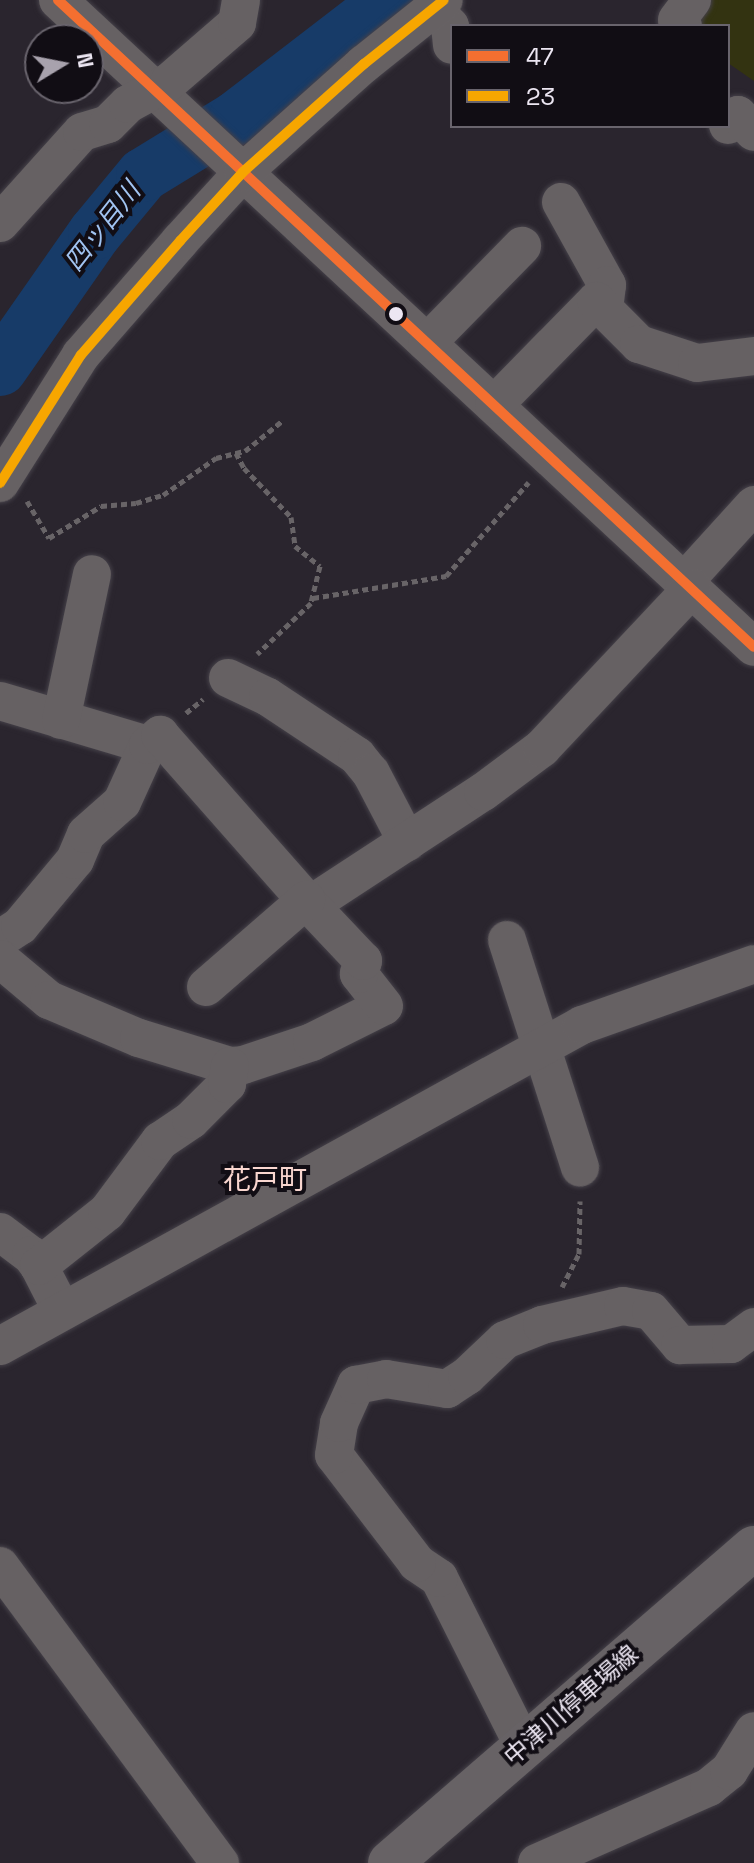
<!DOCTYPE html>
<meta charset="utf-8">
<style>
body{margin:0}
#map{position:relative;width:754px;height:1863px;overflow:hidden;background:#2a252e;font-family:"Space Grotesk","Noto Sans JP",sans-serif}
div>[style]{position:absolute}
.green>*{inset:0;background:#331}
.river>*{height:54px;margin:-27px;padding:0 27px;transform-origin:27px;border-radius:27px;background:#173b68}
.path>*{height:5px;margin-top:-2.5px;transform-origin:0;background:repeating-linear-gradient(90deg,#686467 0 6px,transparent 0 10px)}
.roads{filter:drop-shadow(0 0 2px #454149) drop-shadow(0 0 2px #454149)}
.minor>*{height:38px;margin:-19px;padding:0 19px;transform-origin:19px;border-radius:19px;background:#666163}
.major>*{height:44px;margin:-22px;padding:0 22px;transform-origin:22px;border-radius:22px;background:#676265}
.bus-1>*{height:10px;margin:-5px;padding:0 5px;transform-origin:5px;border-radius:5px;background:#f46f30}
.bus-2>*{height:10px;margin:-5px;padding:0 5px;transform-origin:5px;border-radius:5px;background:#f7a600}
.dots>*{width:22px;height:22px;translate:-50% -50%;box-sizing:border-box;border:4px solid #110d14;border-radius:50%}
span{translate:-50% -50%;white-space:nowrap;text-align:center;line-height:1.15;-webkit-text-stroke:8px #110d14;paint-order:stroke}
.street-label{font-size:24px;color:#ece6f2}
.water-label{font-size:26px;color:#a1c4f2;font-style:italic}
.quarter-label{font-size:28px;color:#f9d6cf}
.legend{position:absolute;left:450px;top:24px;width:280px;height:104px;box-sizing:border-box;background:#110d14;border:2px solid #69646d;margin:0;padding:10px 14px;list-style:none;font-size:24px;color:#ece6f2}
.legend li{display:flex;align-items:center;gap:16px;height:40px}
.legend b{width:40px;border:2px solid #69646d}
.north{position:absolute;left:24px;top:24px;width:80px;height:80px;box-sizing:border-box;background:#110d14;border:2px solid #69646d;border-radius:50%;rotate:80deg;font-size:22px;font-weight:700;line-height:32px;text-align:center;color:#ece6f2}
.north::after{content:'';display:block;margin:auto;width:28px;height:36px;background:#a8a2ad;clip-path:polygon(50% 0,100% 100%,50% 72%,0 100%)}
</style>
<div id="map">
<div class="green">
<i style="clip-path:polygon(705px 0,754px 0,754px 81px,728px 63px,728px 26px,685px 26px)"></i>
</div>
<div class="river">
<i style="left:0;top:369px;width:166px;rotate:-55.1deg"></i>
<i style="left:95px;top:233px;width:75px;rotate:-50.4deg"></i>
<i style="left:143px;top:175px;width:109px;rotate:-31.5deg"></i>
<i style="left:236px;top:118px;width:193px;rotate:-37.6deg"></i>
</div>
<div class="path">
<i style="left:236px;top:453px;width:17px;rotate:62deg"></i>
<i style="left:244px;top:468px;width:68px;rotate:46.2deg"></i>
<i style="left:291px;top:517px;width:29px;rotate:82deg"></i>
<i style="left:295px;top:546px;width:32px;rotate:39deg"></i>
<i style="left:320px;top:566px;width:38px;rotate:104deg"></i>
<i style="left:311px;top:603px;width:74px;rotate:136.6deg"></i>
<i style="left:27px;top:501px;width:43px;rotate:59.3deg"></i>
<i style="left:49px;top:538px;width:61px;rotate:-31.6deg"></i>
<i style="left:101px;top:506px;width:35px;rotate:-5deg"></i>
<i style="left:136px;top:503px;width:28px;rotate:-17deg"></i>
<i style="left:163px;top:495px;width:65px;rotate:-34.9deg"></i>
<i style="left:216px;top:458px;width:30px;rotate:-14deg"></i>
<i style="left:245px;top:451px;width:48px;rotate:-39deg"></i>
<i style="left:313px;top:598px;width:135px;rotate:-9.4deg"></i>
<i style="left:446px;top:576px;width:125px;rotate:-48.6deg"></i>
<i style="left:186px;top:713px;width:22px;rotate:-39deg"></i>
<i style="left:562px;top:1287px;width:37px;rotate:-63deg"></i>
<i style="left:579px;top:1254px;width:53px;rotate:-88.9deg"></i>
</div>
<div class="roads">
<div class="minor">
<i style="left:58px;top:0;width:950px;rotate:42.91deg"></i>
<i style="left:433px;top:8px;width:25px;rotate:47deg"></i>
<i style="left:450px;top:26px;width:19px;rotate:84deg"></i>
<i style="left:683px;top:26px;width:8px;rotate:-135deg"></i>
<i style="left:677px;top:20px;width:25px;rotate:-53deg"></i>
<i style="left:728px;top:125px;width:14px;rotate:-45deg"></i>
<i style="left:738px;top:115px;width:23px;rotate:47deg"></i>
<i style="left:561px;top:202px;width:95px;rotate:61deg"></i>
<i style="left:607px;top:285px;width:24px;rotate:97deg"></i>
<i style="left:0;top:223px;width:122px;rotate:-48deg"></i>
<i style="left:82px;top:132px;width:27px;rotate:-17deg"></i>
<i style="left:108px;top:124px;width:28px;rotate:-45deg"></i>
<i style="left:128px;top:104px;width:47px;rotate:-28.2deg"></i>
<i style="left:169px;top:82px;width:90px;rotate:-40.9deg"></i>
<i style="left:237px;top:23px;width:23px;rotate:-80deg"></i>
<i style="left:427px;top:343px;width:136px;rotate:-45.6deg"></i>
<i style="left:494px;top:405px;width:146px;rotate:-45.6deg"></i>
<i style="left:596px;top:301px;width:61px;rotate:45deg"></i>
<i style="left:639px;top:344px;width:61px;rotate:18.1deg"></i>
<i style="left:697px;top:363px;width:57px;rotate:-7deg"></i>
<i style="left:0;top:483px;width:151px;rotate:-57.7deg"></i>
<i style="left:81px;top:355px;width:151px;rotate:-49deg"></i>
<i style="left:180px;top:241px;width:93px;rotate:-47.6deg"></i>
<i style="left:243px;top:172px;width:162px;rotate:-41.8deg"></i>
<i style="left:364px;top:64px;width:102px;rotate:-38.7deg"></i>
<i style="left:684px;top:582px;width:104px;rotate:-47.7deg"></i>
<i style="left:228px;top:678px;width:44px;rotate:25.4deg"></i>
<i style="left:268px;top:697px;width:107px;rotate:33.5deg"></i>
<i style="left:357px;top:756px;width:22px;rotate:51deg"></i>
<i style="left:371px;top:773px;width:78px;rotate:62.4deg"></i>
<i style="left:0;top:701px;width:154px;rotate:16.6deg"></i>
<i style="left:61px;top:720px;width:149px;rotate:-78deg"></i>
<i style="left:0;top:939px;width:24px;rotate:-33deg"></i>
<i style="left:20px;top:926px;width:86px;rotate:-50.2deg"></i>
<i style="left:75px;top:860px;width:28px;rotate:-67deg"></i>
<i style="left:86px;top:834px;width:48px;rotate:-41.6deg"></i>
<i style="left:122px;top:802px;width:63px;rotate:-65.5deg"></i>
<i style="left:148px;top:745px;width:16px;rotate:-40deg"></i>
<i style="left:160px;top:735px;width:227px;rotate:48.6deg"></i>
<i style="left:310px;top:905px;width:207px;rotate:-33.2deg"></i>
<i style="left:483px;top:792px;width:74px;rotate:-36.7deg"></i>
<i style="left:542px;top:748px;width:219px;rotate:-46.8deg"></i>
<i style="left:507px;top:940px;width:239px;rotate:72.2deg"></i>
<i style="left:0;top:959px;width:64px;rotate:39.9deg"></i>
<i style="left:49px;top:1000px;width:98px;rotate:22.9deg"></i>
<i style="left:139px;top:1038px;width:95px;rotate:17.1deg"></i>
<i style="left:230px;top:1066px;width:13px;rotate:-4deg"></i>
<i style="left:243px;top:1065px;width:73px;rotate:-18.4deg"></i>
<i style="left:312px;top:1042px;width:80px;rotate:-26.6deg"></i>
<i style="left:384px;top:1006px;width:41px;rotate:-128deg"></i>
<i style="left:359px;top:974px;width:14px;rotate:-73deg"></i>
<i style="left:363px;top:961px;width:77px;rotate:-133.4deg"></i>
<i style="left:206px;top:987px;width:133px;rotate:-41deg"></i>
<i style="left:0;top:1232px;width:39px;rotate:37deg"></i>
<i style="left:31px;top:1255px;width:14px;rotate:54deg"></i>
<i style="left:62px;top:1311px;width:51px;rotate:-117.1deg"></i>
<i style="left:39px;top:1266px;width:87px;rotate:-38.5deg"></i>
<i style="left:107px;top:1212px;width:89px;rotate:-53.3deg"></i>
<i style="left:160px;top:1141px;width:37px;rotate:-34deg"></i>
<i style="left:191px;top:1120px;width:51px;rotate:-45deg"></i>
<i style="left:227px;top:1084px;width:18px;rotate:-81deg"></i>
<i style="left:0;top:1346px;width:665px;rotate:-28.88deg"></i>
<i style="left:582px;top:1025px;width:182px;rotate:-19.5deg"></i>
<i style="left:0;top:1566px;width:370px;rotate:53.5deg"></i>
<i style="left:523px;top:1745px;width:187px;rotate:-116.7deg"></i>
<i style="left:439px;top:1578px;width:27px;rotate:-146deg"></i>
<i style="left:417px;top:1563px;width:136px;rotate:-127.5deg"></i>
<i style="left:334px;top:1455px;width:32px;rotate:-81deg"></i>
<i style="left:339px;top:1423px;width:42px;rotate:-65.9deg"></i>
<i style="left:356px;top:1385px;width:31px;rotate:-11deg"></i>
<i style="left:386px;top:1379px;width:62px;rotate:9.3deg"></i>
<i style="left:447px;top:1389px;width:24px;rotate:-33deg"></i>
<i style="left:467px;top:1376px;width:52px;rotate:-43.5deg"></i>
<i style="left:505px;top:1340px;width:40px;rotate:-22deg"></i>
<i style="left:542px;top:1325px;width:83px;rotate:-13.2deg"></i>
<i style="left:623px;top:1306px;width:28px;rotate:10deg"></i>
<i style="left:651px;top:1311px;width:45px;rotate:49.5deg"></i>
<i style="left:680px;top:1345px;width:51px;rotate:-1.1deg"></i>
<i style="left:731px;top:1344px;width:29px;rotate:-36deg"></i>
<i style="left:537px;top:1863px;width:188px;rotate:-23.8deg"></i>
<i style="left:709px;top:1787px;width:26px;rotate:-39deg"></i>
<i style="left:729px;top:1771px;width:47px;rotate:-58deg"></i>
</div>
<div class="major">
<i style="left:390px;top:1863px;width:481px;rotate:-40.9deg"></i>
</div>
</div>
<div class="bus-1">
<i style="left:58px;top:0;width:950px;rotate:42.91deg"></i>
</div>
<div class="bus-2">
<i style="left:0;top:483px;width:151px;rotate:-57.7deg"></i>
<i style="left:81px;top:355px;width:151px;rotate:-49deg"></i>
<i style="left:180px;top:241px;width:93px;rotate:-47.6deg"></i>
<i style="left:243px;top:172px;width:162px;rotate:-41.8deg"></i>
<i style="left:364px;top:64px;width:102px;rotate:-38.7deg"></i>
</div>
<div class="dots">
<i style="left:396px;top:314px;background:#ece6f2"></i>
</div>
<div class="street-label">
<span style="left:571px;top:1705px;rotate:-41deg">中津川停車場線</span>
</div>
<div class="water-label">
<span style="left:103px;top:227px;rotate:-52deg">四ッ目川</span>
</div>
<div class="quarter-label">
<span style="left:265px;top:1179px">花戸町</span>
</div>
<ul class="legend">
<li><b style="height:10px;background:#f46f30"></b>47</li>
<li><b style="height:10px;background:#f7a600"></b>23</li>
</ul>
<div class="north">N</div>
</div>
